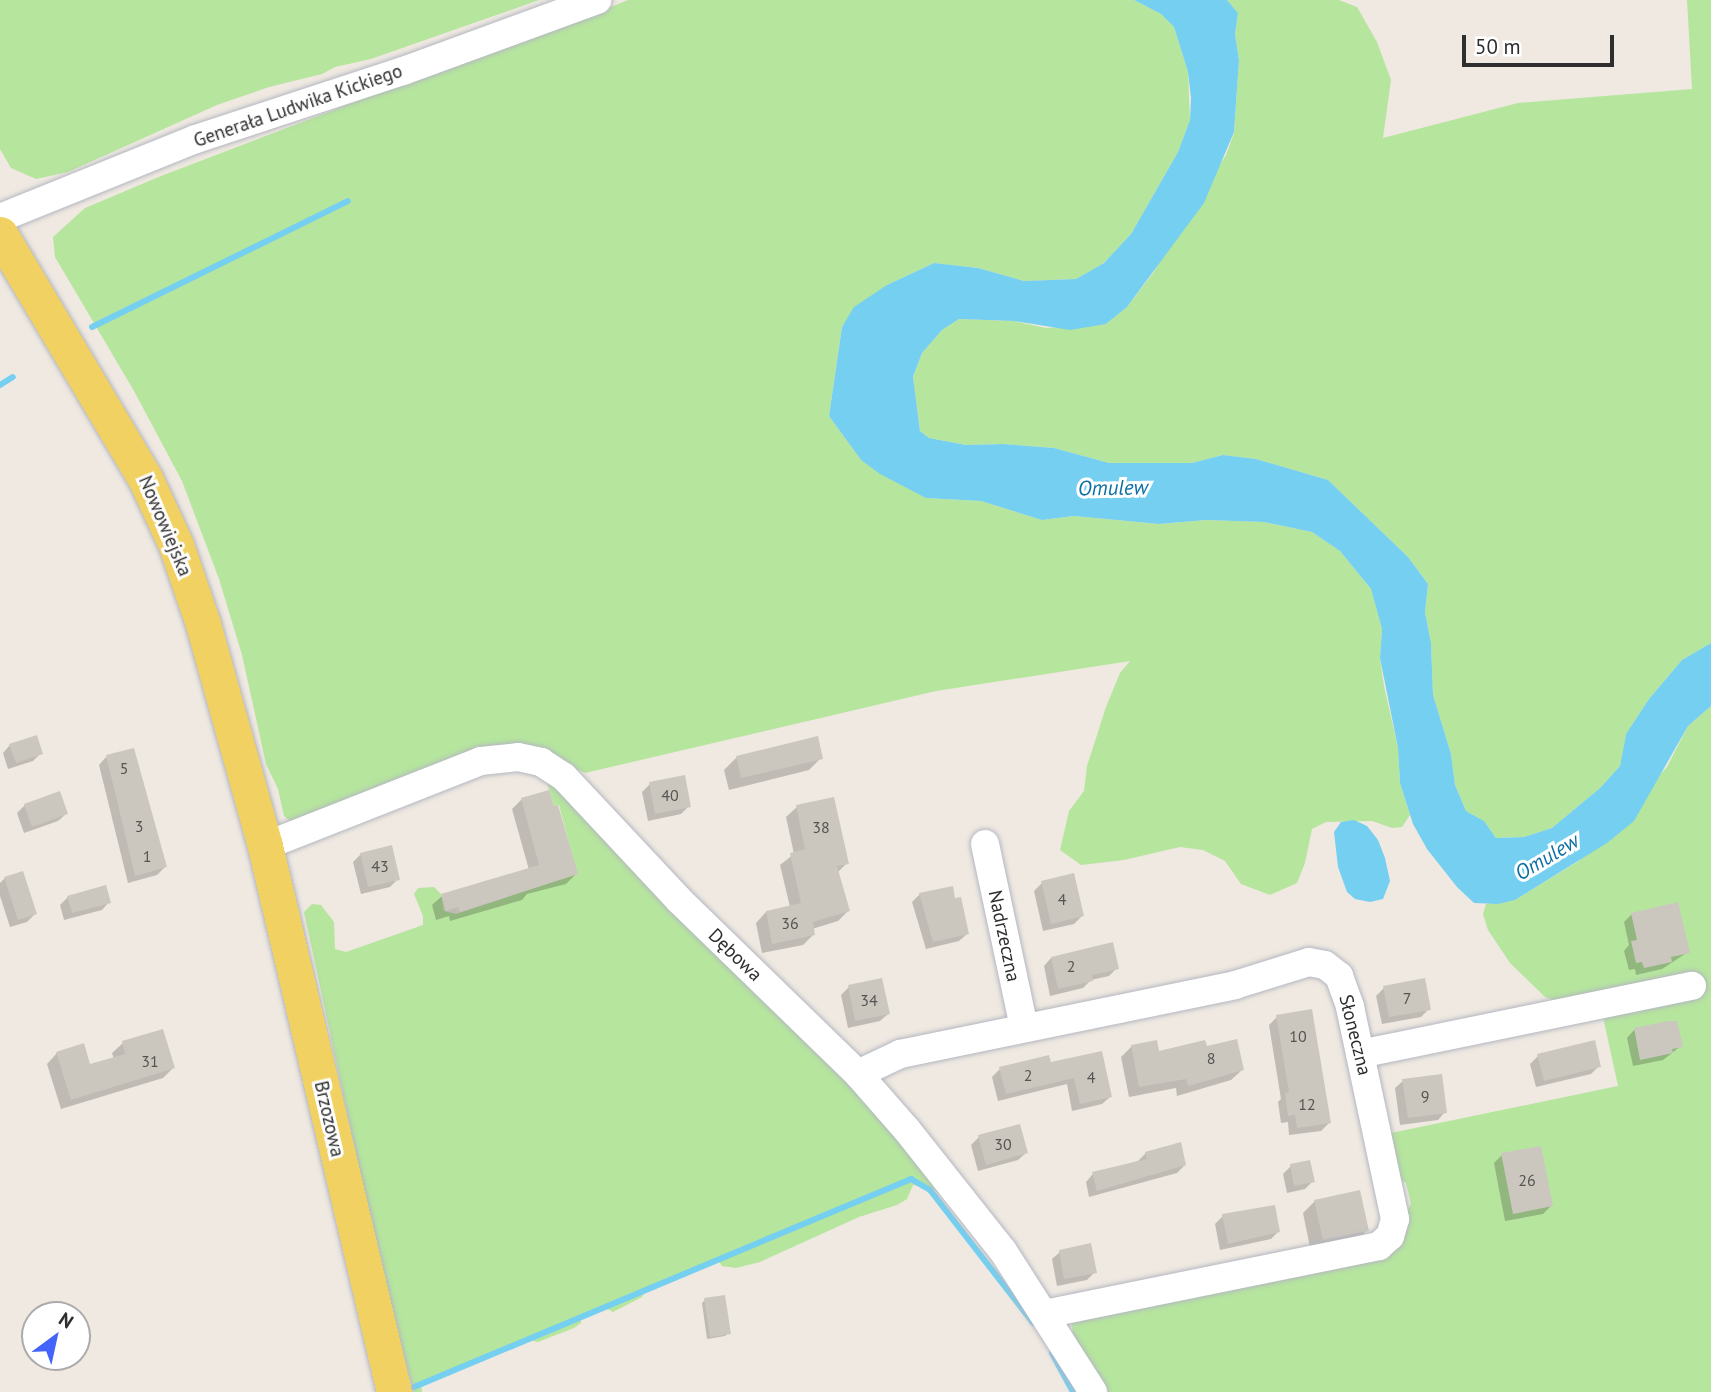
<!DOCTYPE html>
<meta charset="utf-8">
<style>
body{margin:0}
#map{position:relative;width:1711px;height:1392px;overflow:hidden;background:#efe9e1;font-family:"PT Sans",sans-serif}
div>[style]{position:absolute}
.green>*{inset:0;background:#b6e59e}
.water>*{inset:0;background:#75cff0}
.shadow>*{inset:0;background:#0003}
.stream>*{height:6px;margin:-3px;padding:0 3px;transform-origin:3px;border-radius:3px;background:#75cff0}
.building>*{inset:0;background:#cbc7bf}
.roads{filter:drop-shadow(0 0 2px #b4b7c1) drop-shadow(0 0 2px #b4b7c1)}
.minor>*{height:28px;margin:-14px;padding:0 14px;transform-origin:14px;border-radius:14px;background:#fff}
.major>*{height:35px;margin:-17.5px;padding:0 17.5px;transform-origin:17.5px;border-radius:17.5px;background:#f2d163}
span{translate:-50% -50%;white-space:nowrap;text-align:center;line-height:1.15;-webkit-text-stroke:6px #fff;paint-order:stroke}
.number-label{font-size:16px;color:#555452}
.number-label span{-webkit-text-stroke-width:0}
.street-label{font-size:19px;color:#2e2e2e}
.water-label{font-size:21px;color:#0d6fa3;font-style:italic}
.north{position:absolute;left:21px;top:1301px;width:70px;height:70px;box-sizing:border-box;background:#fff;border:2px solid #ababab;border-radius:50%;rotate:33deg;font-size:19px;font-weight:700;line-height:28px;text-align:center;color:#2e2e2e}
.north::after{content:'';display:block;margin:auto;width:24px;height:32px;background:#4264fb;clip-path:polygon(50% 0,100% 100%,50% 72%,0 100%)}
.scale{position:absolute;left:1462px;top:35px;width:152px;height:32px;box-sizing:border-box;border:4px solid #2e2e2e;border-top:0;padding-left:9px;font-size:21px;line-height:24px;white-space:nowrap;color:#2e2e2e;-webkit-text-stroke:5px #fff;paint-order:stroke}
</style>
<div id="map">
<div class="green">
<i style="clip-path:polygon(0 0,539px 0,371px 59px,335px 67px,322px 74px,269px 87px,217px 105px,68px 172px,36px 179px,11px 168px,0 149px)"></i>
<i style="clip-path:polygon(628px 0,1134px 0,1161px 14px,1174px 27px,1188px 72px,1190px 120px,1178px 152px,1131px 234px,1104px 263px,1076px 279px,1024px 281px,978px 268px,934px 263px,887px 285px,842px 326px,829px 416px,861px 460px,926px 498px,981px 501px,1042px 520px,1074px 516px,1159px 524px,1206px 520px,1264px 522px,1312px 532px,1340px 551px,1371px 589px,1382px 629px,1380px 658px,1384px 686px,1398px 748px,1400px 783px,1410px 815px,1402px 827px,1392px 828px,1372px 821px,1326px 822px,1312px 829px,1305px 863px,1297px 883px,1270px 895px,1241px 884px,1225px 861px,1203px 850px,1180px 847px,1124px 860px,1081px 865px,1060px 850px,1069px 811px,1084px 791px,1087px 766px,1106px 707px,1120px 673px,1130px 661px,936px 691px,585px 773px,551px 757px,498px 747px,454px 757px,292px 823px,284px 816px,278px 789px,266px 764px,242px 655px,219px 579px,182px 481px,134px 391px,55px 257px,53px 237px,85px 208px,161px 176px,444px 68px,548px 33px)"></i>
<i style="clip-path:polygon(1227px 0,1339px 0,1357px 7px,1377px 42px,1391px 80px,1383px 138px,1518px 103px,1692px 89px,1687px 0,1711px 0,1711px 643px,1682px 660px,1649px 699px,1626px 734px,1620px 766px,1600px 788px,1552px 828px,1524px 837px,1496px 838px,1484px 821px,1466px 811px,1455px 785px,1451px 754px,1433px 695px,1431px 643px,1425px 612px,1428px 584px,1408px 557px,1328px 480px,1256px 459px,1223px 455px,1192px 463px,1109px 463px,1054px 448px,1003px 444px,966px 445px,929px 438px,920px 431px,913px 378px,922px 353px,942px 330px,959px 319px,1014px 321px,1046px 328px,1106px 324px,1127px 307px,1153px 273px,1226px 155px,1234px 133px,1239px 60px,1235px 34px,1238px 13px)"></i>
<i style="clip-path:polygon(1711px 706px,1711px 1392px,1103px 1392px,1073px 1338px,1072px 1323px,1379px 1257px,1411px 1204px,1406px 1183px,1400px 1179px,1391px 1133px,1618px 1086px,1603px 1017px,1545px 997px,1510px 963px,1488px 930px,1483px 914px,1486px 904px,1515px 900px,1579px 861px,1667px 767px,1688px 726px)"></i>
<i style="clip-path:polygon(544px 773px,823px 1054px,944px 1189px,939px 1194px,932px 1188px,913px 1185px,907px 1199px,897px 1205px,859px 1217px,760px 1262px,736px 1268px,722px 1266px,717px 1259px,648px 1288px,642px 1297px,613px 1312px,604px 1307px,581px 1317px,581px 1323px,574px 1328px,538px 1342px,529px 1340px,421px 1385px,422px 1392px,414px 1392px,385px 1289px,304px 912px,312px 904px,321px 905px,334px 922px,335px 949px,346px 952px,423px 925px,423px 916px,414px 894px,418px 888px,434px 887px,441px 894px,444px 911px,456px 914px,577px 874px,559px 805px,554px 806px)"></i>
</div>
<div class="water">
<i style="clip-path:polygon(1134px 0,1227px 0,1238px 13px,1235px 34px,1239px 60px,1234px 132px,1204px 203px,1127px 307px,1106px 324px,1070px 330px,1014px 321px,959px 319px,942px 330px,922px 353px,913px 377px,920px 431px,929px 438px,966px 445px,1003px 444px,1054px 448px,1109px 463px,1192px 463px,1223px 455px,1256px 459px,1328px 480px,1408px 557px,1428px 584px,1425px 612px,1431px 643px,1433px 695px,1451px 754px,1455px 785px,1466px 811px,1484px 821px,1496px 838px,1524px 837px,1552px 828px,1600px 788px,1620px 766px,1626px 734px,1649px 699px,1682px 660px,1711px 643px,1711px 706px,1688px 726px,1634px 821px,1607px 843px,1515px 900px,1498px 904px,1474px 903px,1457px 887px,1427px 849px,1413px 824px,1400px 783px,1398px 748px,1380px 658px,1382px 629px,1371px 589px,1340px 551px,1312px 532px,1264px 522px,1206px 520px,1159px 524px,1074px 516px,1042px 520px,981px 501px,926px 498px,880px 474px,861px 460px,829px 416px,842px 327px,854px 307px,887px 285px,934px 263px,978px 268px,1024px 281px,1076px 279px,1104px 263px,1131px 234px,1178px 152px,1190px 120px,1191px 98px,1188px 72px,1174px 27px,1161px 14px)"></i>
<i style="clip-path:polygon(1354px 820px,1367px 826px,1378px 840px,1385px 858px,1390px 881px,1383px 899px,1370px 902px,1355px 899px,1347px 892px,1338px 867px,1334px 832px,1341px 822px)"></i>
</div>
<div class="shadow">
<i style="clip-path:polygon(10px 745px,41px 753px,33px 761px,8px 769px,3px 753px)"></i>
<i style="clip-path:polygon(106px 757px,165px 867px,157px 875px,128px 883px,99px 765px)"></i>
<i style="clip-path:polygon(737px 757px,821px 758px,809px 770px,729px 790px,724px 770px)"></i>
<i style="clip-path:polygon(650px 784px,689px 806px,681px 814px,648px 821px,642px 792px)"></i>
<i style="clip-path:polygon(522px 799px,576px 874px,566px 884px,527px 894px,522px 900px,450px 921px,449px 916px,436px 920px,432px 905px,442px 896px,529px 870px,512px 809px)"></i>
<i style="clip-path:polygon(25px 805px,66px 814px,58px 821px,24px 833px,17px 813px)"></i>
<i style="clip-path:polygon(797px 807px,847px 863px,837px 873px,848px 911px,838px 921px,812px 929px,814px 934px,803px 945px,762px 953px,756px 923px,766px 912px,790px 907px,780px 865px,794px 854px,786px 817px)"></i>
<i style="clip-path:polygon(361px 854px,398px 879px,390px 887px,361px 894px,353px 862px)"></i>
<i style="clip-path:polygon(5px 878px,35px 914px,27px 922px,10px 927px,0 896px,0 883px)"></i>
<i style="clip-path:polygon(1042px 883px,1082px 916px,1074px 924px,1043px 931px,1034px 891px)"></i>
<i style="clip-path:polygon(920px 894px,967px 934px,959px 941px,926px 949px,912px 902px)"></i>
<i style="clip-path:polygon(68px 897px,109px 902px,102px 910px,64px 920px,60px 905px)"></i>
<i style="clip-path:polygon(1632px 914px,1688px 952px,1662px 969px,1636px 975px,1635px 969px,1629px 970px,1624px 951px,1629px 945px,1624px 922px)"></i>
<i style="clip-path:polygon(1051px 958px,1117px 968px,1109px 976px,1091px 980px,1083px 988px,1050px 996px,1044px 966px)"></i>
<i style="clip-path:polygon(849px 987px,888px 1014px,880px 1021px,848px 1028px,841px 995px)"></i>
<i style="clip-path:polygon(1384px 988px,1429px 1009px,1421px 1017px,1382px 1024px,1376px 996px)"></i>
<i style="clip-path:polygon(1277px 1017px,1329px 1123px,1321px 1131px,1289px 1135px,1288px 1122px,1281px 1123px,1278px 1102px,1281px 1099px,1269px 1025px)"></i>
<i style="clip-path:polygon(1634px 1030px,1681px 1046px,1663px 1060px,1633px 1066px,1627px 1038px)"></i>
<i style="clip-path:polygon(123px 1043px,173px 1068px,163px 1078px,61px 1109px,47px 1064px,57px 1053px,89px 1066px,114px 1059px,112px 1053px)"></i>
<i style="clip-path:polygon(1132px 1046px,1157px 1053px,1242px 1070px,1231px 1080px,1177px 1096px,1176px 1088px,1129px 1097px,1121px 1057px)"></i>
<i style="clip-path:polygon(1538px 1056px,1599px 1066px,1591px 1074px,1536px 1087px,1530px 1064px)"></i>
<i style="clip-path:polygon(1049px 1064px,1110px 1097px,1102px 1104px,1072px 1111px,1067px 1084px,998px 1101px,992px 1077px,1000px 1069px)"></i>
<i style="clip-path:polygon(1403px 1081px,1445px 1112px,1438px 1120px,1400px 1125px,1395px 1088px)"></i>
<i style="clip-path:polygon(979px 1137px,1026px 1153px,1018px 1160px,978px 1171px,971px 1145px)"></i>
<i style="clip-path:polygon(1146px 1153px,1185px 1165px,1177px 1173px,1089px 1197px,1086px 1182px,1093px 1174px,1138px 1161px)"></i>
<i style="clip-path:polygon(1502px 1155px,1551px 1206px,1543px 1214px,1505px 1221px,1494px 1163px)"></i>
<i style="clip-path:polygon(1291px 1166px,1313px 1181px,1305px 1189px,1287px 1193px,1283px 1174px)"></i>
<i style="clip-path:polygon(1315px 1201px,1367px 1230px,1355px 1243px,1311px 1252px,1303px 1213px)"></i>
<i style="clip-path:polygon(1223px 1216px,1279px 1231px,1271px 1239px,1220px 1250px,1215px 1224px)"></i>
<i style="clip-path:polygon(1060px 1252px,1095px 1272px,1087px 1280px,1057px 1286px,1052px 1259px)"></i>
<i style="clip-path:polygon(705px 1300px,729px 1333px,725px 1336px,707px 1339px,702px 1303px)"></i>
</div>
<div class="stream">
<i style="left:92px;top:327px;width:285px;rotate:-26.2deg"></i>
<i style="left:0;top:385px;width:15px;rotate:-32deg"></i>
<i style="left:1052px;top:1353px;width:44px;rotate:61.7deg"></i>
<i style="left:414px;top:1387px;width:539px;rotate:-22.71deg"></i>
<i style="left:911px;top:1179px;width:22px;rotate:30deg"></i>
<i style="left:930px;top:1190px;width:168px;rotate:52.2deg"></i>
</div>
<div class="building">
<i style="clip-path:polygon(37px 735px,43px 754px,16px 763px,9px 744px)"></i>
<i style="clip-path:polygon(818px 736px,823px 759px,741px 778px,736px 756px)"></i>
<i style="clip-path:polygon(134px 748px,167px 867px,135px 876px,106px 755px)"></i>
<i style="clip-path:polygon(685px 775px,691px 807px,655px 814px,649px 782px)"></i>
<i style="clip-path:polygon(549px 790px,554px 806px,558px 805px,578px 874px,460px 912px,458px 907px,446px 911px,441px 894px,539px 865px,521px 798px)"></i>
<i style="clip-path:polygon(60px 791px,68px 814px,32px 827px,24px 804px)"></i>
<i style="clip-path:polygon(834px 797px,849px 864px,837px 866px,850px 911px,813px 922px,815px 935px,772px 944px,766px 911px,801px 903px,790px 853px,805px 849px,796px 805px)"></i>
<i style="clip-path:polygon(392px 845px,400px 880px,368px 887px,360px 853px)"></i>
<i style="clip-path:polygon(23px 871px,37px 914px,18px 920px,4px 877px)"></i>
<i style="clip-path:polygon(1074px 873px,1084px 916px,1051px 924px,1041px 881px)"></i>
<i style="clip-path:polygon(106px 885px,111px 903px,72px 913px,67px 896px)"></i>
<i style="clip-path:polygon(953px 886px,955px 898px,961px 897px,969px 934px,933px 942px,919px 893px)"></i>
<i style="clip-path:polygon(1678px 902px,1690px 953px,1671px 957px,1672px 962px,1644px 968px,1642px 962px,1636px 963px,1631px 941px,1637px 940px,1631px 913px)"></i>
<i style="clip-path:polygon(1113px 942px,1119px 969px,1092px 975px,1093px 981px,1058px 989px,1051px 957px)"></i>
<i style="clip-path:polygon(882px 978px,890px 1014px,855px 1021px,848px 985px)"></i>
<i style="clip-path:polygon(1425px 978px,1431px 1010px,1389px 1017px,1383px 986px)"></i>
<i style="clip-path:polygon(1312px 1009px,1331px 1123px,1297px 1128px,1295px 1115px,1288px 1116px,1285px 1093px,1289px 1092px,1276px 1015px)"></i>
<i style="clip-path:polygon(1668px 1021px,1677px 1021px,1683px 1047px,1672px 1049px,1673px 1053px,1640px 1060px,1634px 1028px)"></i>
<i style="clip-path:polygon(163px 1029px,175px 1068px,71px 1100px,56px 1052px,84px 1043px,90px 1064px,125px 1054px,122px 1041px)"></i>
<i style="clip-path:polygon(1237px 1039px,1244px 1070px,1188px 1086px,1186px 1079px,1139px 1087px,1131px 1045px,1157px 1040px,1159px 1051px,1205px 1040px,1207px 1046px)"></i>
<i style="clip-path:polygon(1595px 1040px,1601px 1067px,1544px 1081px,1537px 1054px)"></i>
<i style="clip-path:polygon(1102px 1051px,1112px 1097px,1080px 1104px,1074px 1078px,1006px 1094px,999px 1067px,1049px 1055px,1051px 1062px)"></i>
<i style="clip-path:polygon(1442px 1074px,1447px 1113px,1408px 1118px,1402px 1079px)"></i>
<i style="clip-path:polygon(1020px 1124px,1028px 1153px,986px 1165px,978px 1135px)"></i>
<i style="clip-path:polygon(1181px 1142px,1186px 1165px,1097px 1191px,1092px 1172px,1147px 1159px,1145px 1152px)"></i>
<i style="clip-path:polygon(1541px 1146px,1553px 1206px,1513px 1214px,1501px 1153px)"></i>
<i style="clip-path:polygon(1310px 1160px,1315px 1182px,1294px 1186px,1290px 1164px)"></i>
<i style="clip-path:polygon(1360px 1190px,1369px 1231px,1323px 1240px,1314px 1200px)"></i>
<i style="clip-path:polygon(1275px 1205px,1280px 1232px,1228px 1244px,1222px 1214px)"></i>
<i style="clip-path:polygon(1091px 1243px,1097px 1273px,1064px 1279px,1059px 1250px)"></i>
<i style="clip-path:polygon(725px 1295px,731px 1334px,710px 1337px,704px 1298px)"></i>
</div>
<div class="roads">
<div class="minor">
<i style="left:0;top:218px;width:211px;rotate:-22deg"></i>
<i style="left:196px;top:139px;width:218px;rotate:-18.2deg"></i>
<i style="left:403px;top:71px;width:207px;rotate:-20.1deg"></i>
<i style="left:985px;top:844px;width:188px;rotate:78deg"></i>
<i style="left:265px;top:846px;width:232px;rotate:-21.5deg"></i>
<i style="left:481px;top:761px;width:37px;rotate:-6deg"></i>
<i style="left:518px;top:757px;width:24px;rotate:12deg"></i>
<i style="left:541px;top:762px;width:27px;rotate:33deg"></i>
<i style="left:564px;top:777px;width:168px;rotate:46.9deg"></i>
<i style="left:679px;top:900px;width:250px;rotate:44.2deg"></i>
<i style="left:858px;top:1074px;width:74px;rotate:48.8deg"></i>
<i style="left:907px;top:1130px;width:154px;rotate:51.6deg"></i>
<i style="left:1003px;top:1251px;width:167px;rotate:57.4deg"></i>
<i style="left:1360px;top:1054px;width:339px;rotate:-11.6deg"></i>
<i style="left:858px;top:1074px;width:47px;rotate:-25.5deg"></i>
<i style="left:900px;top:1054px;width:342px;rotate:-11.6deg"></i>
<i style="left:1235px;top:985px;width:77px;rotate:-17.3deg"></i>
<i style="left:1309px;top:962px;width:16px;rotate:11deg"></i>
<i style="left:1325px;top:965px;width:18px;rotate:38deg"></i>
<i style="left:1339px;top:976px;width:33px;rotate:70deg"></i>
<i style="left:1350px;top:1007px;width:217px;rotate:78deg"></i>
<i style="left:1395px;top:1219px;width:18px;rotate:106deg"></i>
<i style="left:1390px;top:1236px;width:15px;rotate:138deg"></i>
<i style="left:1379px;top:1246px;width:341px;rotate:168.5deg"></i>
</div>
<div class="major">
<i style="left:0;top:234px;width:284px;rotate:59.3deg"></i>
<i style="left:145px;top:478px;width:74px;rotate:65.2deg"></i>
<i style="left:176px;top:545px;width:83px;rotate:71.1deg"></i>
<i style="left:203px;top:624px;width:230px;rotate:74.4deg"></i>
<i style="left:265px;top:846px;width:561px;rotate:76.71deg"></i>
</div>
</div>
<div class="number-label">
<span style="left:124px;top:768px">5</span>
<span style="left:670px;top:795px">40</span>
<span style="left:139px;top:826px">3</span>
<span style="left:821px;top:827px">38</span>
<span style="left:147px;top:856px">1</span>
<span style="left:380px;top:866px">43</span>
<span style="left:1062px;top:899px">4</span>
<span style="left:790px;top:923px">36</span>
<span style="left:1071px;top:966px">2</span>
<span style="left:1407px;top:998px">7</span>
<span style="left:869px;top:1000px">34</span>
<span style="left:1298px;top:1036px">10</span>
<span style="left:1211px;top:1058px">8</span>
<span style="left:150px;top:1061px">31</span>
<span style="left:1028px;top:1075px">2</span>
<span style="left:1091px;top:1077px">4</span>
<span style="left:1425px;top:1096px">9</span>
<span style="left:1307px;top:1104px">12</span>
<span style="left:1003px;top:1144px">30</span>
<span style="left:1527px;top:1180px">26</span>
</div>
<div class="street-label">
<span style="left:298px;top:106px;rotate:-19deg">Generała Ludwika Kickiego</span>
<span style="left:165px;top:526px;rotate:67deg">Nowowiejska</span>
<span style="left:1004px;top:936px;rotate:78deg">Nadrzeczna</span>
<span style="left:735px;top:955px;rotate:44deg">Dębowa</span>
<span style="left:1355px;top:1035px;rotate:76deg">Słoneczna</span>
<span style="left:329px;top:1119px;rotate:77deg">Brzozowa</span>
</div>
<div class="water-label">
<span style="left:1113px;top:488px;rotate:-1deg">Omulew</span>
<span style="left:1547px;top:857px;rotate:-31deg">Omulew</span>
</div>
<div class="north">N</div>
<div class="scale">50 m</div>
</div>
